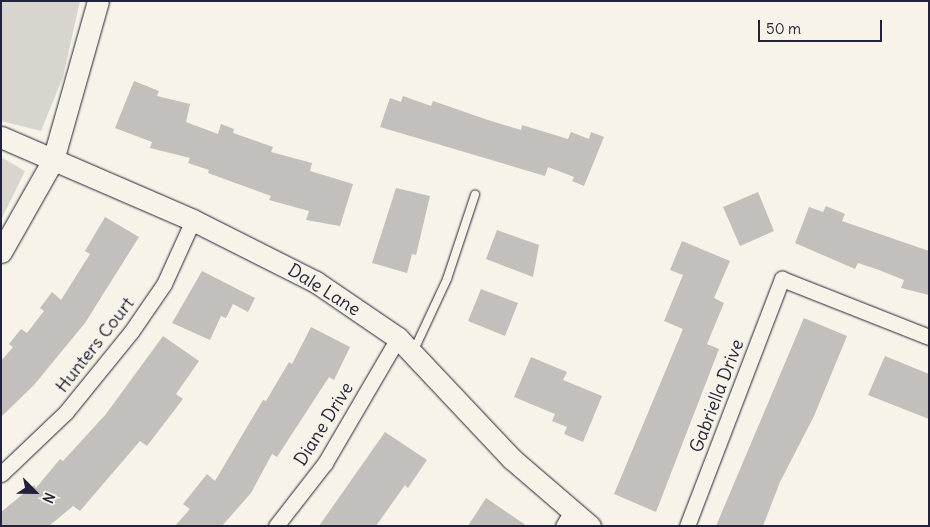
<!DOCTYPE html>
<style>
body{margin:0}
#map{position:relative;width:930px;height:527px;overflow:hidden;background:#f7f3e8;font-family:Delius,sans-serif}
div>[style]{position:absolute}
.green>*{inset:0;background:#d8d5cf}
.building>*{inset:0;background:#c2bfbd}
.roads{filter:drop-shadow(0 0 1px #22223b) drop-shadow(0 0 1px #22223b)}
.lane>*{height:8px;margin:-4px;padding:0 4px;transform-origin:4px;border-radius:4px;background:#f7f3e8}
.street>*{height:15px;margin:-7.5px;padding:0 7.5px;transform-origin:7.5px;border-radius:7.5px;background:#f7f3e8}
.secondary>*{height:21px;margin:-10.5px;padding:0 10.5px;transform-origin:10.5px;border-radius:10.5px;background:#f7f3e8}
span{translate:-50% -50%;white-space:nowrap;text-align:center;line-height:1.15;-webkit-text-stroke:4px #f7f3e8;paint-order:stroke}
.street-label{font-size:18px;color:#22223b}
.frame{position:absolute;inset:0;border:2px solid #22223b;pointer-events:none}
.north{position:absolute;left:10px;top:467px;width:50px;height:50px;-webkit-text-stroke:4px #f7f3e8;paint-order:stroke;rotate:113deg;font-size:14px;font-weight:700;line-height:20px;text-align:center;color:#22223b}
.north::after{content:'';display:block;margin:auto;width:18px;height:22px;background:#22223b;clip-path:polygon(50% 0,100% 100%,50% 72%,0 100%)}
.scale{position:absolute;left:758px;top:20px;width:124px;height:22px;box-sizing:border-box;border:2px solid #22223b;border-top:0;padding-left:6px;font-size:15px;line-height:18px;white-space:nowrap;color:#22223b;-webkit-text-stroke:4px #f7f3e8;paint-order:stroke}
</style>
<div id="map">
<div class="green">
<i style="clip-path:polygon(1px 1px,80px 1px,63px 77px,41px 131px,1px 121px)"></i>
<i style="clip-path:polygon(1px 157px,25px 171px,1px 220px)"></i>
</div>
<div class="building">
<i style="clip-path:polygon(134px 81px,159px 91px,157px 96px,190px 104px,186px 122px,218px 134px,221px 124px,234px 129px,233px 133px,273px 147px,271px 152px,312px 163px,310px 171px,353px 184px,340px 226px,306px 220px,309px 211px,269px 200px,271px 196px,208px 173px,209px 170px,188px 163px,190px 158px,150px 148px,152px 142px,115px 128px)"></i>
<i style="clip-path:polygon(403px 96px,431px 106px,433px 101px,488px 120px,521px 130px,522px 125px,568px 139px,571px 132px,589px 139px,591px 132px,604px 137px,584px 186px,572px 181px,574px 177px,548px 167px,545px 176px,380px 127px,390px 98px,401px 102px)"></i>
<i style="clip-path:polygon(396px 188px,430px 196px,416px 255px,412px 254px,407px 273px,372px 263px)"></i>
<i style="clip-path:polygon(758px 192px,774px 231px,740px 246px,723px 207px)"></i>
<i style="clip-path:polygon(826px 206px,845px 214px,842px 221px,929px 251px,929px 295px,901px 288px,904px 280px,879px 270px,858px 263px,855px 269px,795px 243px,809px 207px,823px 212px)"></i>
<i style="clip-path:polygon(105px 217px,139px 237px,85px 323px,34px 385px,1px 417px,1px 361px,13px 347px,9px 344px,21px 329px,27px 333px,44px 311px,40px 308px,52px 292px,61px 300px,90px 254px,85px 251px)"></i>
<i style="clip-path:polygon(497px 230px,539px 245px,533px 277px,486px 259px)"></i>
<i style="clip-path:polygon(682px 241px,730px 261px,714px 298px,724px 303px,707px 344px,719px 349px,656px 512px,614px 494px,683px 329px,664px 321px,683px 275px,670px 270px)"></i>
<i style="clip-path:polygon(202px 271px,255px 298px,248px 312px,233px 304px,226px 318px,221px 316px,210px 340px,172px 323px)"></i>
<i style="clip-path:polygon(481px 289px,518px 303px,505px 336px,468px 321px)"></i>
<i style="clip-path:polygon(804px 318px,847px 336px,814px 416px,780px 482px,763px 526px,716px 526px)"></i>
<i style="clip-path:polygon(311px 327px,350px 347px,334px 380px,329px 377px,277px 457px,272px 454px,251px 493px,222px 526px,175px 526px,190px 509px,183px 504px,207px 474px,215px 481px,263px 400px,266px 401px,289px 362px,292px 364px)"></i>
<i style="clip-path:polygon(163px 336px,199px 361px,176px 394px,183px 399px,147px 446px,140px 441px,80px 511px,73px 506px,49px 526px,1px 526px,1px 512px,34px 485px,36px 488px,60px 459px,63px 461px,106px 414px)"></i>
<i style="clip-path:polygon(885px 356px,929px 374px,929px 419px,868px 395px)"></i>
<i style="clip-path:polygon(531px 357px,567px 372px,563px 380px,602px 396px,583px 442px,564px 434px,567px 427px,552px 421px,555px 414px,514px 397px)"></i>
<i style="clip-path:polygon(385px 432px,427px 460px,408px 488px,405px 485px,376px 526px,319px 526px)"></i>
<i style="clip-path:polygon(486px 498px,527px 526px,468px 526px)"></i>
</div>
<div class="roads">
<div class="lane">
<i style="left:413px;top:352px;width:81px;rotate:-65deg"></i>
<i style="left:447px;top:279px;width:89px;rotate:-71.6deg"></i>
</div>
<div class="street">
<i style="left:1px;top:474px;width:90px;rotate:-43.6deg"></i>
<i style="left:66px;top:412px;width:103px;rotate:-50.9deg"></i>
<i style="left:131px;top:332px;width:58px;rotate:-55.5deg"></i>
<i style="left:164px;top:284px;width:70px;rotate:-65.6deg"></i>
<i style="left:276px;top:526px;width:80px;rotate:-52.1deg"></i>
<i style="left:325px;top:463px;width:145px;rotate:-59.7deg"></i>
<i style="left:563px;top:526px;width:17px;rotate:-59deg"></i>
<i style="left:687px;top:526px;width:265px;rotate:-69deg"></i>
<i style="left:782px;top:279px;width:158px;rotate:21.5deg"></i>
</div>
<div class="secondary">
<i style="left:1px;top:137px;width:209px;rotate:23.4deg"></i>
<i style="left:193px;top:220px;width:138px;rotate:26.8deg"></i>
<i style="left:316px;top:282px;width:99px;rotate:34.3deg"></i>
<i style="left:398px;top:338px;width:166px;rotate:46.7deg"></i>
<i style="left:512px;top:459px;width:103px;rotate:40.7deg"></i>
<i style="left:1px;top:252px;width:106px;rotate:-60.5deg"></i>
<i style="left:53px;top:160px;width:165px;rotate:-74.2deg"></i>
</div>
</div>
<div class="street-label">
<span style="left:324px;top:290px;rotate:32deg">Dale Lane</span>
<span style="left:95px;top:345px;rotate:-52deg">Hunters Court</span>
<span style="left:717px;top:396px;rotate:-69deg">Gabriella Drive</span>
<span style="left:324px;top:424px;rotate:-58deg">Diane Drive</span>
</div>
<div class="frame"></div>
<div class="north">N</div>
<div class="scale">50 m</div>
</div>
